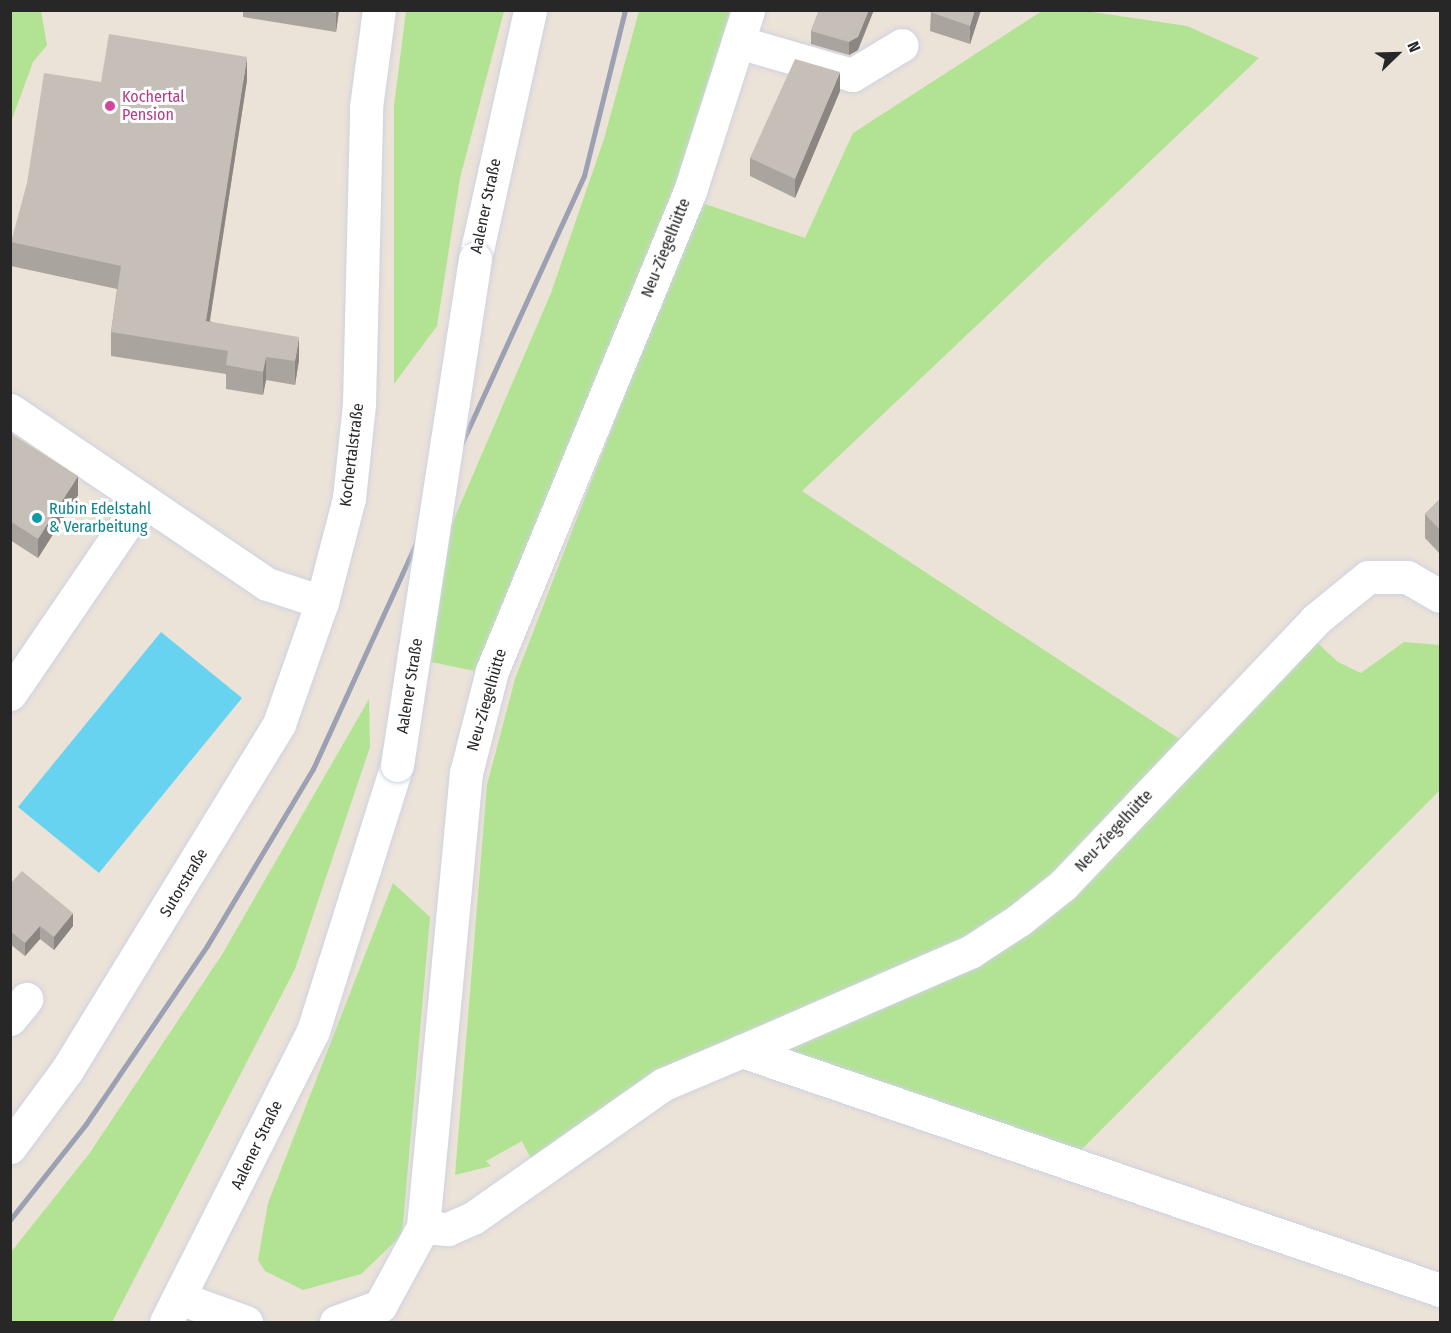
<!DOCTYPE html>
<meta charset="utf-8">
<style>
body{margin:0}
#map{position:relative;width:1451px;height:1333px;overflow:hidden;background:#ebe2d8;font-family:"Fira Sans Condensed",sans-serif}
div>[style]{position:absolute}
.green>*{inset:0;background:#b2e393}
.water>*{inset:0;background:#68d3f0}
.roads{filter:drop-shadow(0 0 2px #ced2e1) drop-shadow(0 0 2px #ced2e1)}
.minor>*{height:33px;margin:-16.5px;padding:0 16.5px;transform-origin:16.5px;border-radius:16.5px;background:#fff}
.rail>*{height:4.5px;margin:-2.25px;padding:0 2.25px;transform-origin:2.25px;border-radius:2.25px;background:#9ba0b2}
.bridges{filter:drop-shadow(0 0 2px #ced2e1) drop-shadow(0 0 2px #ced2e1)}
.minor-bridge>*{height:33px;margin:-16.5px;padding:0 16.5px;transform-origin:16.5px;border-radius:16.5px;background:#fff}
.wall>*{inset:0;background:#aaa49e}
.shaded-wall>*{inset:0;background:#8b8681}
.building>*{inset:0;background:#c6bfb8}
.dots>*{width:16px;height:16px;translate:-50% -50%;box-sizing:border-box;border:3px solid #fff;border-radius:50%}
span{translate:-50% -50%;white-space:nowrap;text-align:center;line-height:1.15;-webkit-text-stroke:6px #fff;paint-order:stroke}
.hotel-label{font-size:16px;color:#b23c85}
.left{translate:0 -50%;text-align:left}
.street-label{font-size:16px;color:#272727}
.culture-label{font-size:16px;color:#0d838f}
.frame{position:absolute;inset:0;border:12px solid #272727;pointer-events:none}
.north{position:absolute;left:1367px;top:24px;width:60px;height:60px;-webkit-text-stroke:4px #fff;paint-order:stroke;rotate:67deg;font-size:16px;font-weight:700;line-height:24px;text-align:center;color:#272727}
.north::after{content:'';display:block;margin:auto;width:21px;height:27px;background:#272727;clip-path:polygon(50% 0,100% 100%,50% 72%,0 100%)}
</style>
<div id="map">
<div class="green">
<i style="clip-path:polygon(11px 10px,41px 11px,47px 45px,33px 62px,11px 122px)"></i>
<i style="clip-path:polygon(406px 11px,504px 11px,460px 178px,437px 326px,394px 384px,394px 106px)"></i>
<i style="clip-path:polygon(639px 11px,732px 11px,676px 188px,480px 672px,431px 662px,451px 526px,551px 293px,604px 139px)"></i>
<i style="clip-path:polygon(1042px 11px,1086px 11px,1187px 26px,1259px 58px,802px 491px,1181px 740px,1049px 885px,989px 929px,531px 1159px,522px 1141px,486px 1161px,491px 1166px,455px 1175px,487px 785px,515px 679px,699px 202px,805px 238px,853px 133px)"></i>
<i style="clip-path:polygon(1312px 638px,1338px 662px,1361px 673px,1404px 642px,1440px 645px,1440px 790px,1072px 1159px,786px 1058px,790px 1044px,1023px 933px)"></i>
<i style="clip-path:polygon(369px 699px,370px 747px,295px 969px,112px 1322px,11px 1322px,11px 1252px,89px 1154px,223px 953px)"></i>
<i style="clip-path:polygon(393px 883px,430px 917px,402px 1235px,361px 1274px,303px 1290px,265px 1271px,258px 1260px,268px 1203px)"></i>
</div>
<div class="water">
<i style="clip-path:polygon(161px 632px,242px 698px,99px 873px,18px 807px)"></i>
</div>
<div class="roads">
<div class="minor">
<i style="left:738px;top:42px;width:119px;rotate:16.1deg"></i>
<i style="left:852px;top:75px;width:58px;rotate:-31deg"></i>
<i style="left:475px;top:259px;width:255px;rotate:-77.5deg"></i>
<i style="left:10px;top:410px;width:310px;rotate:34.1deg"></i>
<i style="left:267px;top:584px;width:58px;rotate:18.1deg"></i>
<i style="left:10px;top:694px;width:232px;rotate:-55.7deg"></i>
<i style="left:10px;top:1019px;width:26px;rotate:-51deg"></i>
<i style="left:742px;top:1051px;width:249px;rotate:-23.5deg"></i>
<i style="left:970px;top:952px;width:59px;rotate:-33.1deg"></i>
<i style="left:1019px;top:920px;width:56px;rotate:-38.5deg"></i>
<i style="left:1063px;top:885px;width:366px;rotate:-46.4deg"></i>
<i style="left:1315px;top:620px;width:68px;rotate:-39.1deg"></i>
<i style="left:1368px;top:577px;width:39px"></i>
<i style="left:1407px;top:577px;width:38px;rotate:30deg"></i>
<i style="left:10px;top:1147px;width:96px;rotate:-53.5deg"></i>
<i style="left:67px;top:1070px;width:406px;rotate:-58.5deg"></i>
<i style="left:279px;top:724px;width:129px;rotate:-70.6deg"></i>
<i style="left:322px;top:602px;width:107px;rotate:-75.4deg"></i>
<i style="left:349px;top:498px;width:95px;rotate:-83.9deg"></i>
<i style="left:359px;top:404px;width:297px;rotate:-88.6deg"></i>
<i style="left:366px;top:107px;width:98px;rotate:-82.4deg"></i>
<i style="left:423px;top:1227px;width:25px;rotate:5deg"></i>
<i style="left:448px;top:1229px;width:27px;rotate:-24deg"></i>
<i style="left:473px;top:1218px;width:233px;rotate:-35.1deg"></i>
<i style="left:664px;top:1084px;width:85px;rotate:-22.9deg"></i>
<i style="left:742px;top:1051px;width:738px;rotate:18.9deg"></i>
<i style="left:182px;top:1299px;width:68px;rotate:19.8deg"></i>
<i style="left:166px;top:1322px;width:326px;rotate:-63.2deg"></i>
<i style="left:313px;top:1031px;width:279px;rotate:-72.5deg"></i>
<i style="left:336px;top:1322px;width:47px;rotate:-20deg"></i>
<i style="left:380px;top:1306px;width:90px;rotate:-61.4deg"></i>
<i style="left:423px;top:1227px;width:456px;rotate:-84.6deg"></i>
<i style="left:466px;top:773px;width:105px;rotate:-75.7deg"></i>
<i style="left:492px;top:671px;width:519px;rotate:-67.58deg"></i>
<i style="left:690px;top:191px;width:190px;rotate:-72.2deg"></i>
</div>
</div>
<div class="rail">
<i style="left:10px;top:1220px;width:122px;rotate:-51.6deg"></i>
<i style="left:86px;top:1124px;width:215px;rotate:-55.8deg"></i>
<i style="left:207px;top:946px;width:206px;rotate:-59.1deg"></i>
<i style="left:313px;top:769px;width:652px;rotate:-65.44deg"></i>
<i style="left:584px;top:176px;width:171px;rotate:-76.1deg"></i>
</div>
<div class="bridges">
<div class="minor-bridge">
<i style="left:397px;top:765px;width:512px;rotate:-81.24deg"></i>
</div>
</div>
<div class="wall">
<i style="clip-path:polygon(243px 10px,339px 10px,336px 32px,243px 17px)"></i>
<i style="clip-path:polygon(819px 10px,858px 50px,849px 55px,811px 44px,811px 31px)"></i>
<i style="clip-path:polygon(931px 10px,981px 10px,970px 44px,930px 31px)"></i>
<i style="clip-path:polygon(247px 80px,210px 321px,299px 360px,295px 385px,266px 380px,263px 395px,226px 389px,226px 374px,111px 356px,111px 332px,117px 289px,11px 266px,11px 242px,101px 82px)"></i>
<i style="clip-path:polygon(840px 91px,795px 198px,750px 176px,750px 158px)"></i>
<i style="clip-path:polygon(10px 433px,78px 495px,38px 558px,10px 540px)"></i>
<i style="clip-path:polygon(1440px 499px,1440px 554px,1425px 538px,1425px 514px)"></i>
<i style="clip-path:polygon(10px 884px,73px 926px,54px 950px,40px 939px,25px 956px,10px 944px)"></i>
</div>
<div class="shaded-wall">
<i style="clip-path:polygon(336px 10px,339px 10px,336px 32px)"></i>
<i style="clip-path:polygon(869px 10px,874px 10px,858px 50px,849px 55px,849px 42px)"></i>
<i style="clip-path:polygon(975px 10px,981px 10px,970px 44px,970px 26px)"></i>
<i style="clip-path:polygon(247px 57px,247px 80px,206px 344px,206px 321px)"></i>
<i style="clip-path:polygon(840px 72px,840px 91px,795px 198px,795px 179px)"></i>
<i style="clip-path:polygon(299px 337px,299px 360px,295px 385px,295px 361px)"></i>
<i style="clip-path:polygon(266px 357px,266px 380px,263px 395px,263px 372px)"></i>
<i style="clip-path:polygon(78px 476px,78px 495px,38px 558px,38px 539px)"></i>
<i style="clip-path:polygon(73px 913px,73px 926px,54px 950px,54px 937px)"></i>
<i style="clip-path:polygon(40px 926px,40px 939px,25px 956px,25px 943px)"></i>
</div>
<div class="building">
<i style="clip-path:polygon(321px 10px,336px 10px,336px 13px)"></i>
<i style="clip-path:polygon(819px 10px,869px 10px,858px 37px,849px 42px,811px 31px)"></i>
<i style="clip-path:polygon(931px 10px,975px 10px,970px 26px,930px 12px)"></i>
<i style="clip-path:polygon(109px 34px,247px 57px,206px 321px,299px 337px,295px 361px,266px 357px,263px 372px,226px 365px,228px 351px,111px 332px,121px 266px,11px 242px,27px 183px,44px 73px,101px 82px)"></i>
<i style="clip-path:polygon(795px 59px,840px 72px,795px 179px,750px 158px)"></i>
<i style="clip-path:polygon(10px 433px,78px 476px,38px 539px,10px 521px)"></i>
<i style="clip-path:polygon(1440px 499px,1440px 530px,1425px 514px)"></i>
<i style="clip-path:polygon(22px 871px,73px 913px,54px 937px,40px 926px,25px 943px,10px 931px,10px 884px)"></i>
</div>
<div class="dots">
<i style="left:110px;top:106px;background:#d1479c"></i>
<i style="left:37px;top:518px;background:#0f9aa8"></i>
</div>
<div class="hotel-label">
<span class="left" style="left:122px;top:106px">Kochertal<br>Pension</span>
</div>
<div class="street-label">
<span style="left:486px;top:206px;rotate:-78deg">Aalener Straße</span>
<span style="left:666px;top:248px;rotate:-68deg">Neu-Ziegelhütte</span>
<span style="left:352px;top:455px;rotate:-83deg">Kochertalstraße</span>
<span style="left:410px;top:686px;rotate:-81deg">Aalener Straße</span>
<span style="left:487px;top:700px;rotate:-74deg">Neu-Ziegelhütte</span>
<span style="left:1114px;top:831px;rotate:-47deg">Neu-Ziegelhütte</span>
<span style="left:184px;top:883px;rotate:-59deg">Sutorstraße</span>
<span style="left:257px;top:1145px;rotate:-64deg">Aalener Straße</span>
</div>
<div class="culture-label">
<span class="left" style="left:49px;top:518px">Rubin Edelstahl<br>&amp; Verarbeitung</span>
</div>
<div class="frame"></div>
<div class="north">N</div>
</div>
